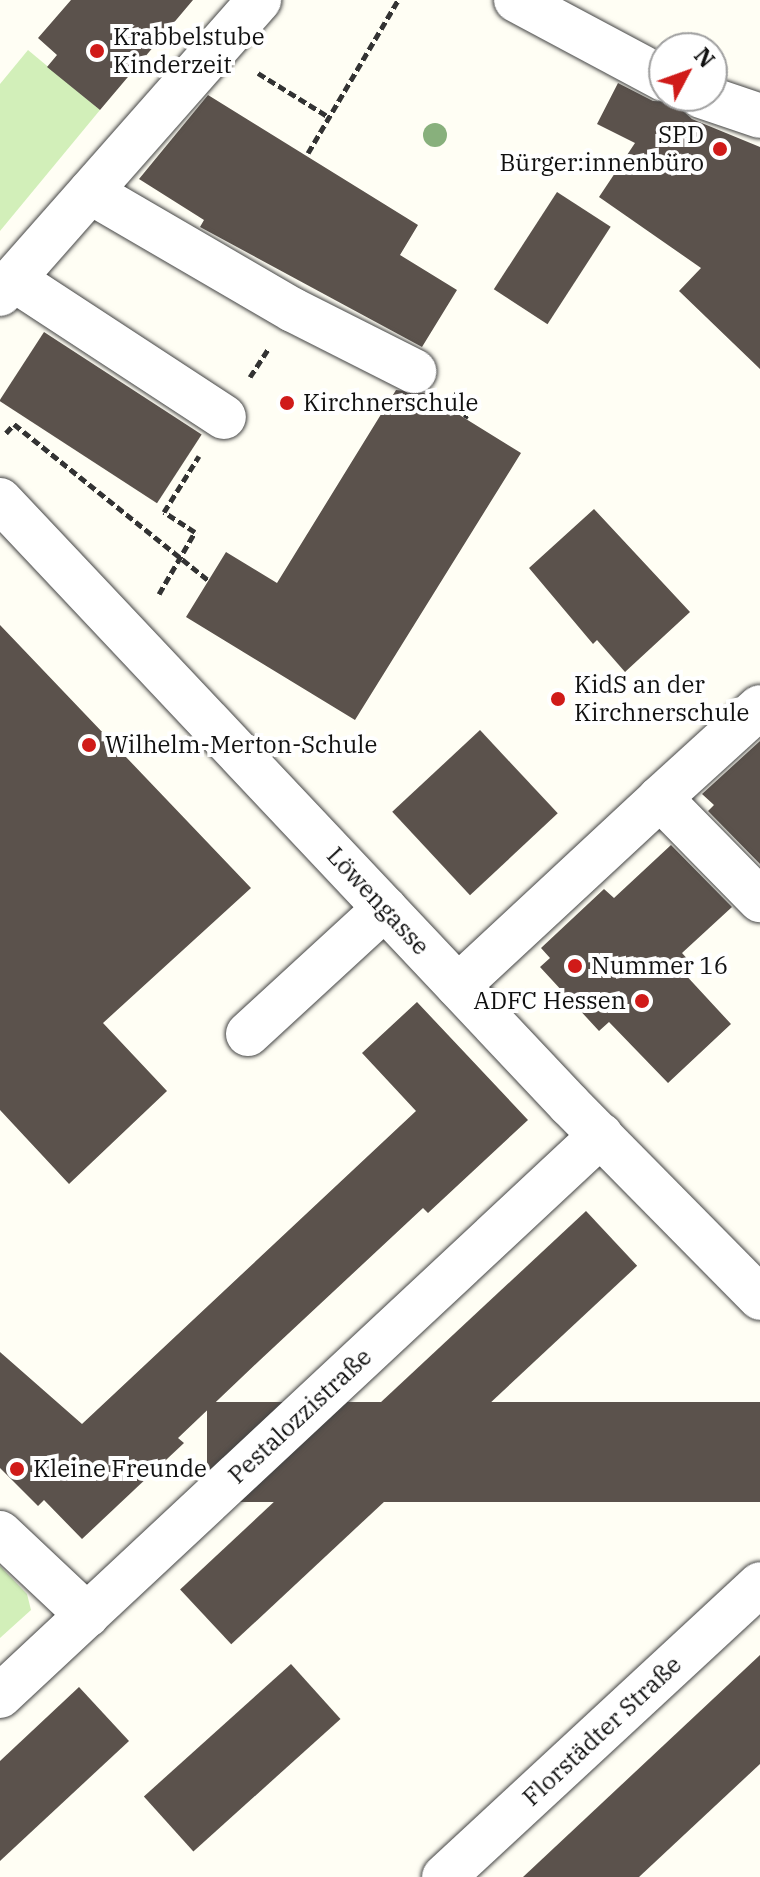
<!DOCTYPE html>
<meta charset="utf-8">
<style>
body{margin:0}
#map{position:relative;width:760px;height:1877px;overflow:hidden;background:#fffef4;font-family:"IBM Plex Serif",serif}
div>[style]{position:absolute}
.green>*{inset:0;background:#d2efb9}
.building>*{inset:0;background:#5b524c;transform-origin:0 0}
.path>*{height:5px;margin-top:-2.5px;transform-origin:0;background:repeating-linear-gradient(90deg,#333 0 8px,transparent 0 12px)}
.roads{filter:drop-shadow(0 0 2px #444) drop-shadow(0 0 2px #444)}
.minor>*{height:44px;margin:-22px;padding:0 22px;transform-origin:22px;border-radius:22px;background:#fff}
.trees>*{width:24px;height:24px;margin:-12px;border-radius:50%;background:#88b07c}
.dots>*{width:22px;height:22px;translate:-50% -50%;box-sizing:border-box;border:4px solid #fff;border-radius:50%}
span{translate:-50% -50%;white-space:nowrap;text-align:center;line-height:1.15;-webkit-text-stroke:8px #fff;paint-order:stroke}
.poi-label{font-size:24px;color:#111}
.left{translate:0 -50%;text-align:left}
.right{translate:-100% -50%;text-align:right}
.street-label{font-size:24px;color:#111}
.north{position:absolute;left:648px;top:32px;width:80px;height:80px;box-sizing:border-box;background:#fff;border:2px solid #a0a0a0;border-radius:50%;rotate:49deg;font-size:22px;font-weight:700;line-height:32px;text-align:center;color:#111}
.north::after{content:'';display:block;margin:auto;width:28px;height:36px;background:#d01b19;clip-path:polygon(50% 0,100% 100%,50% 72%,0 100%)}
</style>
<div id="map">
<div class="green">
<i style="clip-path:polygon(28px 50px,100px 110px,0 231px,0 84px)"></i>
<i style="clip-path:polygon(0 1566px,27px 1594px,31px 1610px,0 1638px)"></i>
</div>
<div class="building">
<i style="clip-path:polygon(71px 0,193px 0,100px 110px,47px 67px,57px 55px,38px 38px)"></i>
<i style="clip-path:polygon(618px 83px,653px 101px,673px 102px,692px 119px,760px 147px,760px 369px,679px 291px,701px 268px,599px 197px,635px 143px,597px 124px)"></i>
<i style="clip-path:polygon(208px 95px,418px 225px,400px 255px,457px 290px,422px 347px,200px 227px,204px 220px,139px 179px)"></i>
<i style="left:557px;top:192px;width:64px;height:116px;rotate:33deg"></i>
<i style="left:44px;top:332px;width:188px;height:82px;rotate:33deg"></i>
<i style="clip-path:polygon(396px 390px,424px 393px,521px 453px,355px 720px,186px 617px,226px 552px,277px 583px)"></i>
<i style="clip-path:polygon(594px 509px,690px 612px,625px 672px,597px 640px,593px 644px,529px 568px)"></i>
<i style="clip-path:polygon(0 625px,251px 888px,103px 1023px,167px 1091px,69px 1184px,0 1110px)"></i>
<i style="left:480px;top:730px;width:114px;height:120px;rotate:47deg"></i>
<i style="clip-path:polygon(760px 741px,760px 864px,708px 811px,714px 805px,702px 794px)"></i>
<i style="clip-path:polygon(671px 845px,732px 907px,682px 953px,691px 963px,682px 971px,731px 1024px,668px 1083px,609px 1022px,599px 1031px,540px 967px,550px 958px,541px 948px,604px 889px,614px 898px)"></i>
<i style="clip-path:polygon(417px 1002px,528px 1120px,428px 1213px,423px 1208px,259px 1361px,178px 1438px,184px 1443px,82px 1539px,44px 1500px,38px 1506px,0 1468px,0 1352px,82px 1424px,416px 1111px,362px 1053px)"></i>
<i style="left:586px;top:1211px;width:75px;height:555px;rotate:47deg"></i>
<i style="left:760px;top:1402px;width:100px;height:553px;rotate:90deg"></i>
<i style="clip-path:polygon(760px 1655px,760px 1764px,639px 1877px,523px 1877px)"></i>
<i style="left:291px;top:1664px;width:74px;height:198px;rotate:48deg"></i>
<i style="clip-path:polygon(79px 1687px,129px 1741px,0 1861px,0 1761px)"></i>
</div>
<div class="path">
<i style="left:258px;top:73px;width:84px;rotate:31.8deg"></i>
<i style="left:308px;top:153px;width:178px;rotate:-59.5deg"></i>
<i style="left:250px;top:377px;width:33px;rotate:-57deg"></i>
<i style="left:453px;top:394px;width:23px;rotate:29deg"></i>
<i style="left:473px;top:405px;width:15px;rotate:122deg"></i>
<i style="left:6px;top:433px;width:12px;rotate:-48deg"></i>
<i style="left:14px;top:424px;width:250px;rotate:38.8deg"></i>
<i style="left:159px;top:594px;width:72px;rotate:-59.9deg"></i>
<i style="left:195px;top:532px;width:37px;rotate:-147deg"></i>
<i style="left:164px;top:512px;width:66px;rotate:-58deg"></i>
</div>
<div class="roads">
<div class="minor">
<i style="left:516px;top:0;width:168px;rotate:28.1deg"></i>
<i style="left:701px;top:96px;width:62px;rotate:18.7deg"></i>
<i style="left:90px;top:192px;width:235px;rotate:30.2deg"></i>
<i style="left:293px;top:310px;width:136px;rotate:26.8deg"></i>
<i style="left:13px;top:279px;width:252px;rotate:33.2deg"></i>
<i style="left:0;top:294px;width:392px;rotate:-48.6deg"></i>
<i style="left:0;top:500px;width:831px;rotate:46.71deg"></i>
<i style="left:570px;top:1105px;width:271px;rotate:45.4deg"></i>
<i style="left:660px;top:798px;width:135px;rotate:-42.3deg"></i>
<i style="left:458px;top:986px;width:276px;rotate:-42.9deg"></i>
<i style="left:660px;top:798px;width:143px;rotate:45.6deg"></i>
<i style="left:248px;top:1034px;width:186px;rotate:-42.6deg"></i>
<i style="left:0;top:1533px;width:120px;rotate:43.3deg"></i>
<i style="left:0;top:1696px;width:822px;rotate:-43.03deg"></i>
<i style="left:444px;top:1877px;width:431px;rotate:-42.8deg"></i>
</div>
</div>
<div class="trees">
<i style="left:435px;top:135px"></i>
</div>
<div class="dots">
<i style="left:97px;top:51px;background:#d01b19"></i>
<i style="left:720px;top:149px;background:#d01b19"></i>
<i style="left:287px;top:403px;background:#d01b19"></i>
<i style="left:558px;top:699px;background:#d01b19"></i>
<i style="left:89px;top:745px;background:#d01b19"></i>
<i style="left:575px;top:966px;background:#d01b19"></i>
<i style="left:642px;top:1001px;background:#d01b19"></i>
<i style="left:17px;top:1469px;background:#d01b19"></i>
</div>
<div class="poi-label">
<span class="left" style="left:113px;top:51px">Krabbelstube<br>Kinderzeit</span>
<span class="right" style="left:704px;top:149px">SPD<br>Bürger:innenbüro</span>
<span class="left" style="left:303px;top:403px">Kirchnerschule</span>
<span class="left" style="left:574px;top:699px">KidS an der<br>Kirchnerschule</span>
<span class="left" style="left:105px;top:745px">Wilhelm-Merton-Schule</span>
<span class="left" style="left:591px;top:966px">Nummer 16</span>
<span class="right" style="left:626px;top:1001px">ADFC Hessen</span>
<span class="left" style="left:33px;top:1469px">Kleine Freunde</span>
</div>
<div class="street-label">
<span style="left:378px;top:901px;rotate:47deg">Löwengasse</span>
<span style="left:300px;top:1416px;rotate:-43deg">Pestalozzistraße</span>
<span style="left:602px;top:1731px;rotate:-43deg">Florstädter Straße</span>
</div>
<div class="north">N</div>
</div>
